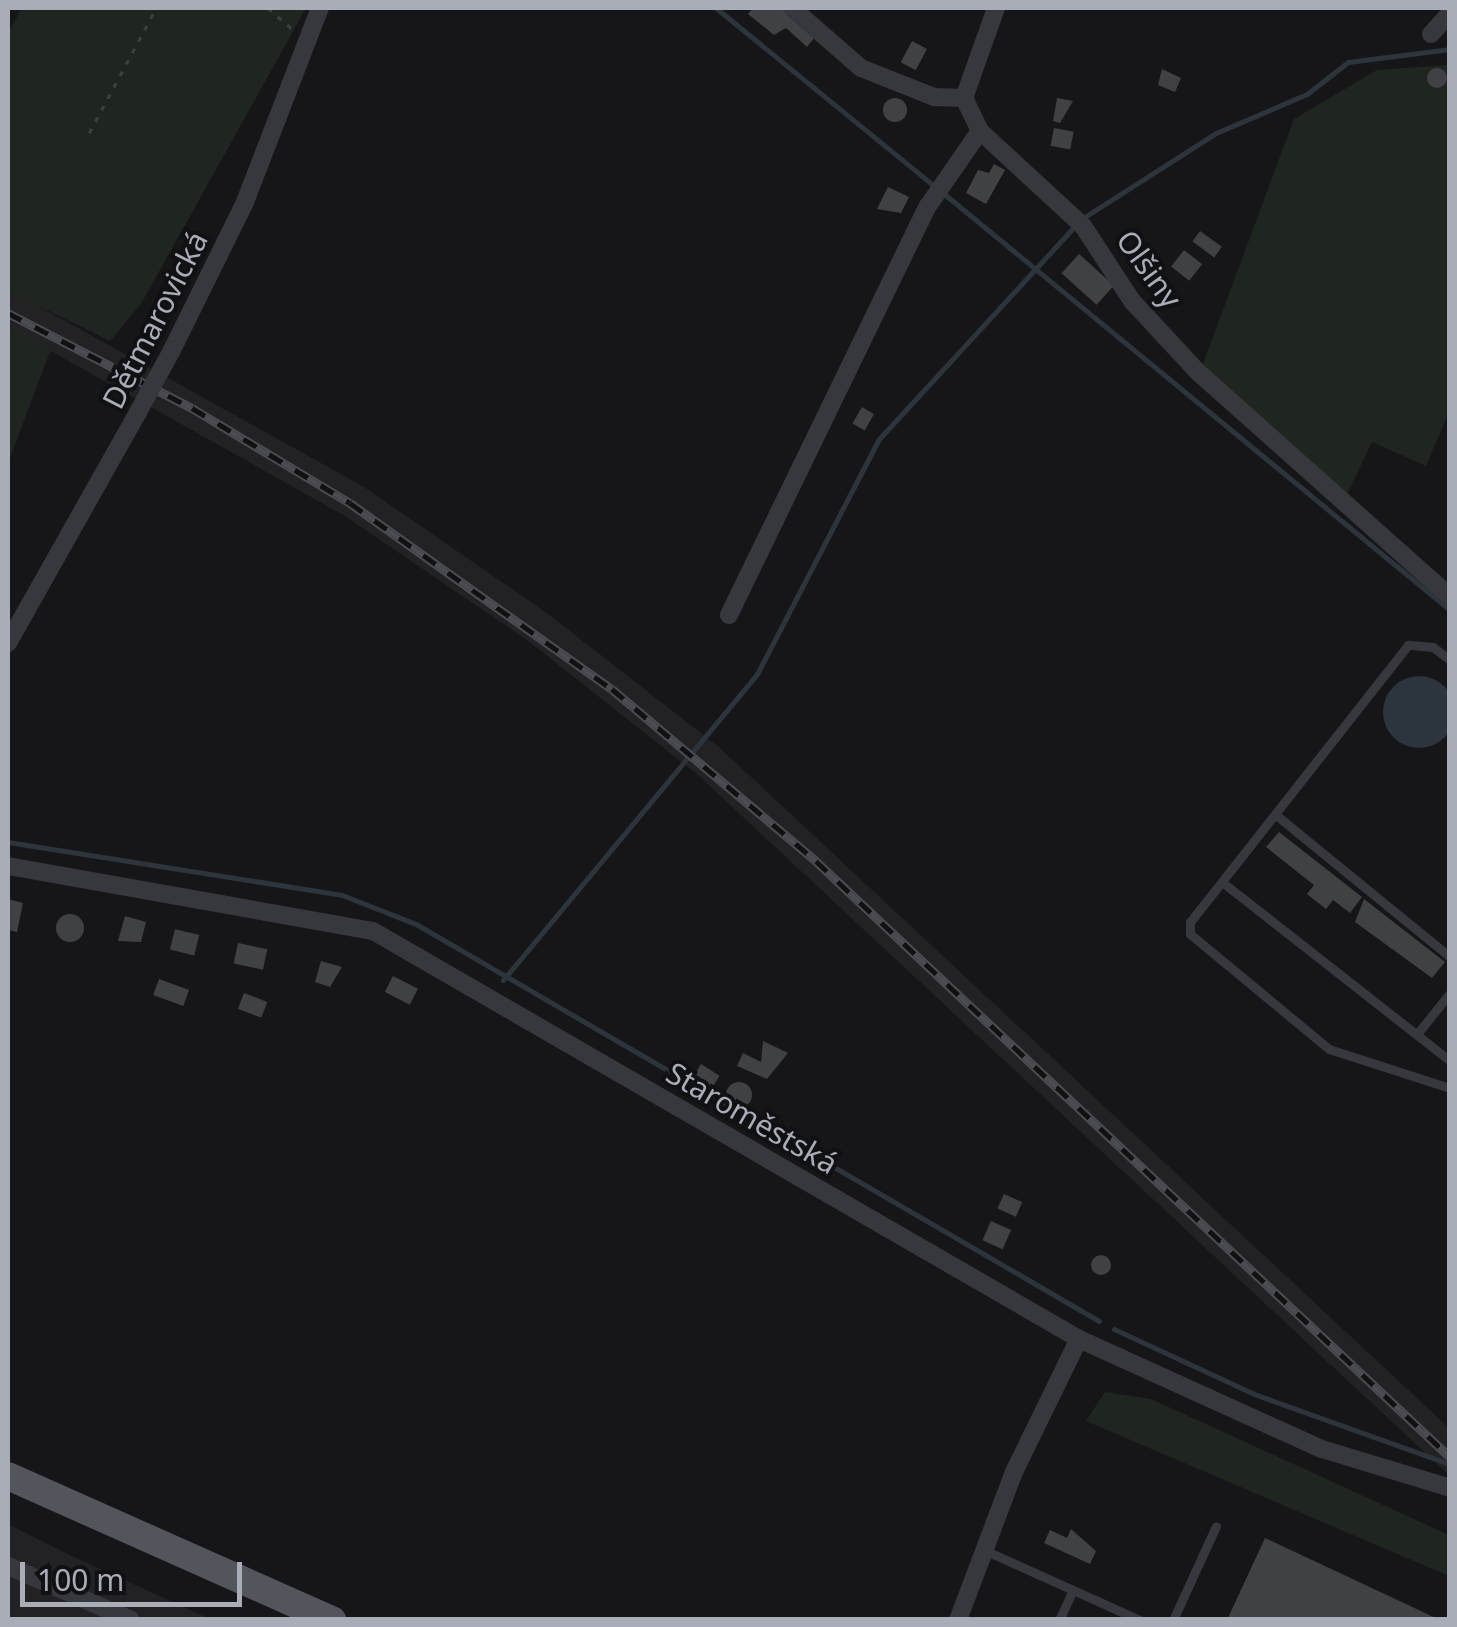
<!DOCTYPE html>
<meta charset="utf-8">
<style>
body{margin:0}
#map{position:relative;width:1457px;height:1627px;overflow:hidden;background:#161618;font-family:"Noto Sans",sans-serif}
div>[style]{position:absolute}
.built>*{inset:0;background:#222225}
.green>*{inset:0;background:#1e261f}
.water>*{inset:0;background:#2c353c}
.round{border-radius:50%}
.stream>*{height:5px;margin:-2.5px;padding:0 2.5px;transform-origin:2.5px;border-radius:2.5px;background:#2c353c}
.building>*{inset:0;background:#404145;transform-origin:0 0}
.path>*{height:2.5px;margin-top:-1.25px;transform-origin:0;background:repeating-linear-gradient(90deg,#3d3f44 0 5px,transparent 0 13px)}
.service>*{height:9px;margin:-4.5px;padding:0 4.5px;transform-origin:4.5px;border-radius:4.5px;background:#37383d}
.minor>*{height:18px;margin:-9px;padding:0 9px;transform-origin:9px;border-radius:9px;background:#37383d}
.primary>*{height:28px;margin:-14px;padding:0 14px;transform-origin:14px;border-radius:14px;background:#53555c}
.rail>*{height:9px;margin-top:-4.5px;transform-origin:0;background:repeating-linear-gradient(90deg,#111113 0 15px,#4a4c52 0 30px);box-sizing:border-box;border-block:2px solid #4a4c52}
.minor-bridge>*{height:18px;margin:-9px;padding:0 9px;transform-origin:9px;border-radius:9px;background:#37383d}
span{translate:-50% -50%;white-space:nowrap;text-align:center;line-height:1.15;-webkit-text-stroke:8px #111113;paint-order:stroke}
.street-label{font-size:30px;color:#a8adb8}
.frame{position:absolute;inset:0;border:10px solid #a8adb8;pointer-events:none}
.scale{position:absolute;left:20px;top:1562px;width:222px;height:45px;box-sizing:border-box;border:5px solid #a8adb8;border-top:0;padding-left:12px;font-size:30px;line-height:35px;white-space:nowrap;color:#a8adb8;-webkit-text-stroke:8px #111113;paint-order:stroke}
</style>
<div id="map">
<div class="built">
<i style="clip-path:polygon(8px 289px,364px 487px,547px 613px,720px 748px,1449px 1428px,1449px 1475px,698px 775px,527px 640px,345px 516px,8px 327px)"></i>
<i style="clip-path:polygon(8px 1524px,74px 1557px,210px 1619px,8px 1619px)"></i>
</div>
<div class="green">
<i style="clip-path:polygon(22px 8px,306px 8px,141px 304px,110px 341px,8px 291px,8px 33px)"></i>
<i style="clip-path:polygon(1449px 65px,1449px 412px,1426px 466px,1372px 442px,1343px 503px,1201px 369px,1294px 119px,1377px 70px)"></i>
<i style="clip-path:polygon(8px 327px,51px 349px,8px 463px)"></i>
<i style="clip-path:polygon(1105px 1392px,1151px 1399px,1449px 1535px,1449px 1576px,1086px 1421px)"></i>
</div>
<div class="water">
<i class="round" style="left:1383px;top:676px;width:72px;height:72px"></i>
</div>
<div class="stream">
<i style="left:716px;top:8px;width:281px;rotate:39.2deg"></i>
<i style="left:943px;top:193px;width:656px;rotate:39.44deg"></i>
<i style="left:1083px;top:218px;width:158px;rotate:-32.6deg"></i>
<i style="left:1216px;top:133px;width:99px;rotate:-23.2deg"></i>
<i style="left:1307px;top:94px;width:52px;rotate:-38deg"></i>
<i style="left:1348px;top:62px;width:103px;rotate:-7.3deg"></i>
<i style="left:8px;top:842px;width:338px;rotate:9deg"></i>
<i style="left:342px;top:895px;width:79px;rotate:21.4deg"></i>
<i style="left:416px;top:924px;width:790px;rotate:30.17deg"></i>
<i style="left:503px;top:980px;width:398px;rotate:-50.3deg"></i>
<i style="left:757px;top:674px;width:265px;rotate:-62.6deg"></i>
<i style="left:879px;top:439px;width:289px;rotate:-47.4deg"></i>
<i style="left:1114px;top:1329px;width:154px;rotate:24.9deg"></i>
<i style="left:1254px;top:1394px;width:208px;rotate:19.7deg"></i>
</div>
<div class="building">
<i style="clip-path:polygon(753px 8px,781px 8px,815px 37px,807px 47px,786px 28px,774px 35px,748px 14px)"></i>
<i style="left:912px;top:41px;width:17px;height:24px;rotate:28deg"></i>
<i class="round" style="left:1427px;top:68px;width:20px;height:20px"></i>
<i style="clip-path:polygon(1162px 69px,1181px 78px,1175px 92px,1158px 85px)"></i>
<i style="clip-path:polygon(1057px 98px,1073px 101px,1060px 123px,1053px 121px)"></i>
<i class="round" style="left:883px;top:98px;width:24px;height:24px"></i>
<i style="left:1054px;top:128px;width:20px;height:18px;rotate:11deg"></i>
<i style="clip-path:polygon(994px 164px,1005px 170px,986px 204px,966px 193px,978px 170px,989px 173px)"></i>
<i style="clip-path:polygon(888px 187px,909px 197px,901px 213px,877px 209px)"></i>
<i style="left:1200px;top:231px;width:27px;height:13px;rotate:36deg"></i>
<i style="left:1184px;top:250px;width:23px;height:21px;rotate:38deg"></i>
<i style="left:1079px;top:254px;width:47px;height:26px;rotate:42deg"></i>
<i style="left:862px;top:407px;width:14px;height:19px;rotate:30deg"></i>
<i style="clip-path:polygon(1279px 832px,1362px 897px,1350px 913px,1333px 900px,1326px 909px,1307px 894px,1314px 885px,1266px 847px)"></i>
<i style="clip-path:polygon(8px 899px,23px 903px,17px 932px,8px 930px)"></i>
<i style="clip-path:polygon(1364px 899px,1445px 962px,1432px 978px,1355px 922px)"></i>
<i class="round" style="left:56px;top:914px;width:28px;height:28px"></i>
<i style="clip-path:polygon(125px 916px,146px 922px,141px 942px,118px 941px)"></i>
<i style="left:175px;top:929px;width:25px;height:21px;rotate:14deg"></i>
<i style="left:238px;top:943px;width:30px;height:21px;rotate:12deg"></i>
<i style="clip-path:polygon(321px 961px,342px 967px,330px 987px,315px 982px)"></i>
<i style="left:393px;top:976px;width:28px;height:18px;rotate:27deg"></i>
<i style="left:159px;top:979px;width:32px;height:17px;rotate:20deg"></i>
<i style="left:244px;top:993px;width:25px;height:17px;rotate:21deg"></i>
<i style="clip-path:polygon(763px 1041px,788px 1053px,767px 1079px,737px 1066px,743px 1053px,761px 1062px)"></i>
<i style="left:701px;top:1064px;width:22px;height:21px;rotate:32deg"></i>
<i class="round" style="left:726px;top:1082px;width:26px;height:26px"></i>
<i style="left:1004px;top:1194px;width:20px;height:16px;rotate:24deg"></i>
<i style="left:991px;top:1221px;width:22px;height:21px;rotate:24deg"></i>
<i class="round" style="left:1091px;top:1255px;width:20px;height:20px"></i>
<i style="clip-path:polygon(1071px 1529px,1096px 1551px,1090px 1564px,1044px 1543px,1050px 1530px,1067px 1538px)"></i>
<i style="clip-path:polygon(1265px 1538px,1440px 1620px,1227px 1620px)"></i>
</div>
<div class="path">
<i style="left:268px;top:8px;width:32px;rotate:41deg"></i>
<i style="left:89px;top:133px;width:142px;rotate:-61.8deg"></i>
</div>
<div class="service">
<i style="left:1450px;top:660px;width:21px;rotate:-143deg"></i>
<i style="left:1433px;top:647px;width:25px;rotate:-175deg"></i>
<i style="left:1408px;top:645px;width:352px;rotate:128.2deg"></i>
<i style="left:1190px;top:922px;width:12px;rotate:90deg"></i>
<i style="left:1190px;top:934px;width:180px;rotate:39.6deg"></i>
<i style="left:1329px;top:1049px;width:127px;rotate:17.9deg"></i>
<i style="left:1276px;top:815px;width:225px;rotate:39.2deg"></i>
<i style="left:1222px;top:882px;width:290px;rotate:38.1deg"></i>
<i style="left:1417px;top:1034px;width:53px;rotate:-51.2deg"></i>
<i style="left:984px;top:1550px;width:171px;rotate:24.2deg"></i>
<i style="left:1059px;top:1620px;width:33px;rotate:-65deg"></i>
<i style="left:1173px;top:1620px;width:103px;rotate:-65.4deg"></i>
</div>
<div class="minor">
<i style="left:792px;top:8px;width:91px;rotate:41deg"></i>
<i style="left:861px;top:68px;width:79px;rotate:21.7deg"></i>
<i style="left:934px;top:97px;width:30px;rotate:2deg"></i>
<i style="left:1431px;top:34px;width:28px;rotate:-48deg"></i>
<i style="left:964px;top:98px;width:37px;rotate:64deg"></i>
<i style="left:980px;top:131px;width:140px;rotate:42.7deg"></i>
<i style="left:1083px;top:226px;width:90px;rotate:56.8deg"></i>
<i style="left:1132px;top:301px;width:98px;rotate:47.1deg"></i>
<i style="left:1199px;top:373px;width:336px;rotate:41.7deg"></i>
<i style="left:964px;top:98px;width:96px;rotate:-70.4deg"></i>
<i style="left:172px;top:350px;width:165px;rotate:-63.7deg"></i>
<i style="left:245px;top:202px;width:208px;rotate:-68.9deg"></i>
<i style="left:729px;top:615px;width:455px;rotate:-64.1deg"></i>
<i style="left:928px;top:206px;width:91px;rotate:-55.3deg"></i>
<i style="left:8px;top:643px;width:263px;rotate:-60.6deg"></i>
<i style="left:8px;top:866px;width:371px;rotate:10.1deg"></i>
<i style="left:373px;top:931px;width:815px;rotate:30.02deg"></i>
<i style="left:1079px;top:1339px;width:267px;rotate:24.4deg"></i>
<i style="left:1322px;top:1449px;width:134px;rotate:16.9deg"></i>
<i style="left:8px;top:1566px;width:134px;rotate:23.7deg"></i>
<i style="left:958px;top:1620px;width:158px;rotate:-69.3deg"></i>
<i style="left:1014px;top:1472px;width:148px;rotate:-64deg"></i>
</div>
<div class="primary">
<i style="left:8px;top:1476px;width:355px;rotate:24deg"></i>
</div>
<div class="rail">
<i style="left:8px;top:313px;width:207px;rotate:27.3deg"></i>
<i style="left:192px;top:408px;width:184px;rotate:31deg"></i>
<i style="left:350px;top:503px;width:321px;rotate:35.4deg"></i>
<i style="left:612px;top:689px;width:267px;rotate:40.1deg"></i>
<i style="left:816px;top:861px;width:870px;rotate:43.23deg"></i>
</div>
<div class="minor-bridge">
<i style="left:137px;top:414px;width:73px;rotate:-61.3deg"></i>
</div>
<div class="street-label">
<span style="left:1149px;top:269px;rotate:54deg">Olšiny</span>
<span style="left:155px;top:320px;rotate:-63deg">Dětmarovická</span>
<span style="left:752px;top:1118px;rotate:30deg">Staroměstská</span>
</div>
<div class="frame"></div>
<div class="scale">100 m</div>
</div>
